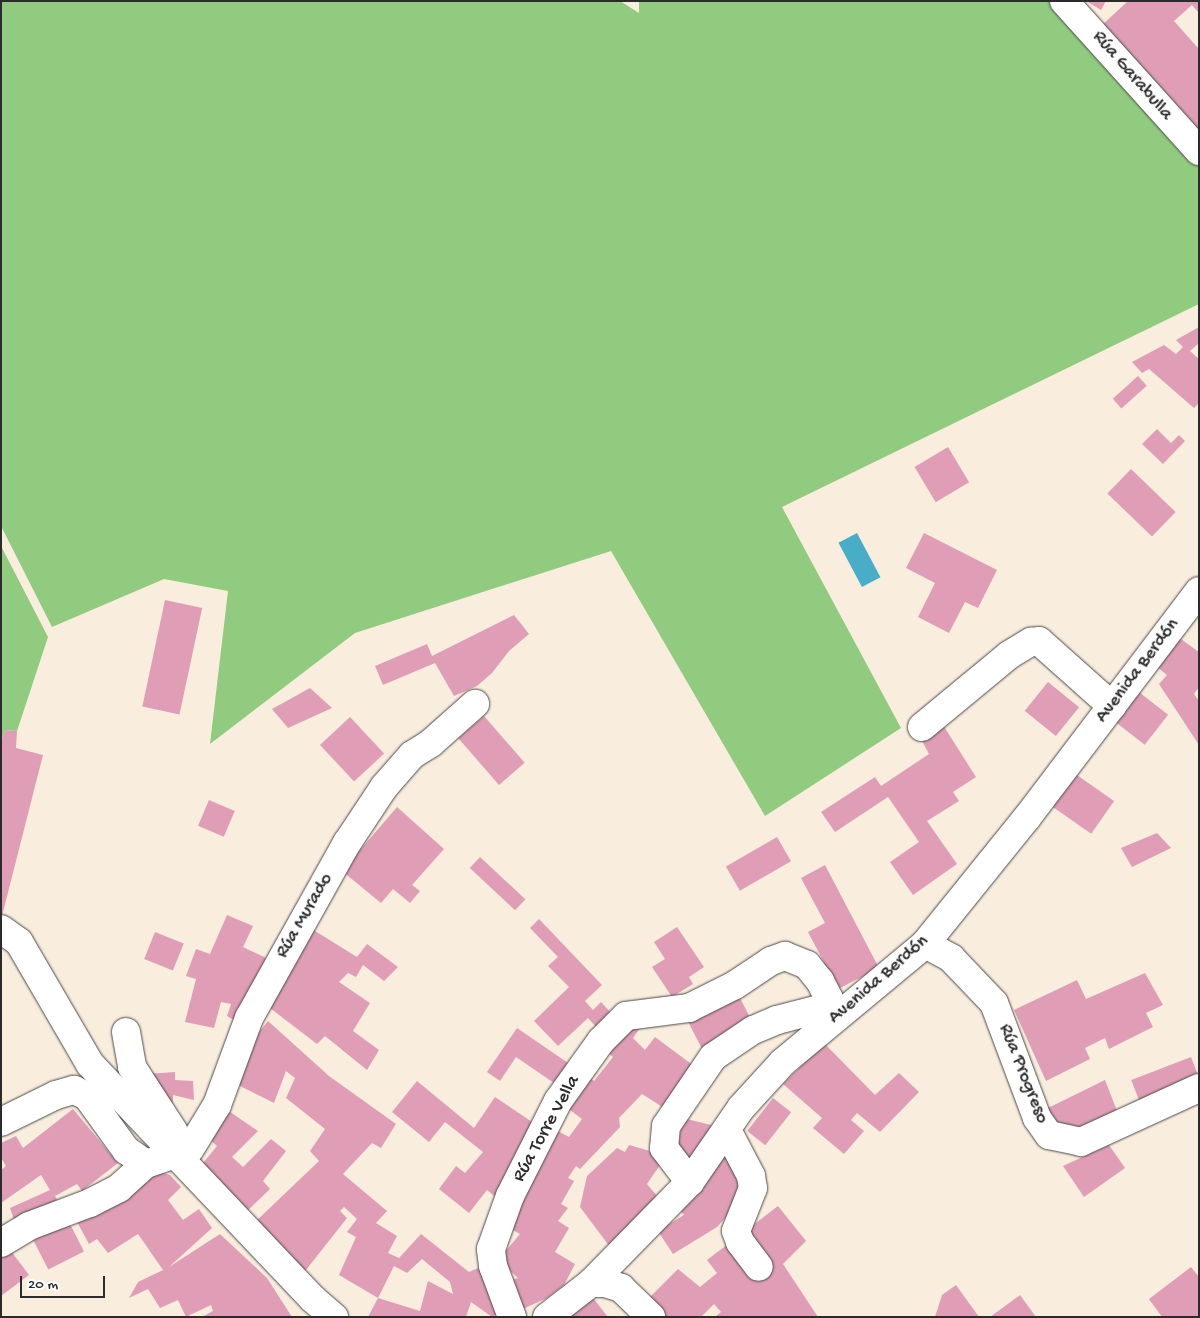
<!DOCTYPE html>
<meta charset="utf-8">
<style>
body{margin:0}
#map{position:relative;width:1200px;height:1318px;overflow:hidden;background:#f9edde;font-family:"Gochi Hand",sans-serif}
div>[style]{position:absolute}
.green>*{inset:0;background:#91cb7f}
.water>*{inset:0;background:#48aec7;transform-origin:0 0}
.building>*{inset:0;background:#df9eb5;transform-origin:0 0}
.roads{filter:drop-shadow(0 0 1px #4a4846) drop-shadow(0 0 1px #4a4846)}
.minor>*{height:28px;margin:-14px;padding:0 14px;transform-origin:14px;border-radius:14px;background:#fff}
span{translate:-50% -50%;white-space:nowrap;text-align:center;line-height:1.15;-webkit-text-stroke:4px #fff;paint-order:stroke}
.street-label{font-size:19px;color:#2b2b2b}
.frame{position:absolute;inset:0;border:2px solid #2b2b2b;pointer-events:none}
.scale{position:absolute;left:20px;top:1276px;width:85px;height:22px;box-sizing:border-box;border:2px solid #2b2b2b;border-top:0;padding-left:6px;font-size:15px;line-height:18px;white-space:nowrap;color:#2b2b2b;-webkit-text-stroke:4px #fff;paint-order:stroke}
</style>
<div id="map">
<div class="green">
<i style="clip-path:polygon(1px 1px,620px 1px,639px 13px,639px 1px,1064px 1px,1199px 151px,1199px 304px,782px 507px,901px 728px,765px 816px,611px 551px,355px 633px,210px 744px,228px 591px,164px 579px,52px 627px,1px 526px)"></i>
<i style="clip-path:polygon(1px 546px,48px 637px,17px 731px,5px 730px,1px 742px)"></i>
</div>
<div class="water">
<i style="left:857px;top:533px;width:50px;height:21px;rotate:62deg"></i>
</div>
<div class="building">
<i style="clip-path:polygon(1086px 1px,1106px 1px,1101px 10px)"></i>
<i style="clip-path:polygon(1128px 1px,1199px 1px,1199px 13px,1192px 5px,1174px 21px,1199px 49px,1199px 137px,1100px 27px)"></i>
<i style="clip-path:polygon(1199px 327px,1199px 343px,1190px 351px,1199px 359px,1199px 403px,1194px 408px,1149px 369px,1142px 373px,1132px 362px,1164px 345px,1176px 354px,1183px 347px,1176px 340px)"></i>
<i style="left:1138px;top:376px;width:13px;height:34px;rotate:48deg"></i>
<i style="clip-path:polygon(1157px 429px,1171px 443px,1179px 435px,1185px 441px,1163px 464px,1142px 444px)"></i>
<i style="left:948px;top:447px;width:41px;height:39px;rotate:59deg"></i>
<i style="left:1131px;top:469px;width:62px;height:34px;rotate:44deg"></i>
<i style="clip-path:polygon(924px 533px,997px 570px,978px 608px,965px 602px,949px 633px,918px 617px,935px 583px,906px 568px)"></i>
<i style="left:165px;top:600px;width:38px;height:109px;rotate:12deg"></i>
<i style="clip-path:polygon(514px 615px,529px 634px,509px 651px,492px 673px,477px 686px,454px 696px,435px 663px,383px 685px,375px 666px,427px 644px,432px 656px)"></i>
<i style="clip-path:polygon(1178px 637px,1199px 652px,1199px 687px,1194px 694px,1199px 701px,1199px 745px,1159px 684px,1167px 675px,1157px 667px)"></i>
<i style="left:1048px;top:682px;width:40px;height:37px;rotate:39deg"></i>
<i style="clip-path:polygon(310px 688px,332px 708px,288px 728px,272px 709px)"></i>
<i style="left:1135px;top:689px;width:42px;height:38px;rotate:38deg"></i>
<i style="left:484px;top:716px;width:62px;height:34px;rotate:49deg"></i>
<i style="left:350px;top:717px;width:50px;height:41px;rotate:47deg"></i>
<i style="clip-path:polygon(943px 725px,976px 777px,953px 792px,959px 801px,927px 821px,957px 864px,913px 895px,890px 862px,919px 842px,888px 797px,835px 832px,821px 812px,875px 777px,881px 786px,929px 754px,921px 739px)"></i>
<i style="clip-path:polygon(5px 730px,17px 731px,16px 748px,43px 755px,2px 916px,1px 742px)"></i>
<i style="left:1074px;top:773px;width:49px;height:40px;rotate:35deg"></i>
<i style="left:209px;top:800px;width:28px;height:28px;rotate:23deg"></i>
<i style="clip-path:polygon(397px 807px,444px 849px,412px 885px,420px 891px,410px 903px,393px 889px,381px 903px,342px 871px)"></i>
<i style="clip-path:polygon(1157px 833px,1171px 848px,1132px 867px,1121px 848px)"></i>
<i style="left:777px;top:837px;width:28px;height:59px;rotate:60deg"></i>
<i style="left:480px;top:857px;width:62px;height:15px;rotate:43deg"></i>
<i style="clip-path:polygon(825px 865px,879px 968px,838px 989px,808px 932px,825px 923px,801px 878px)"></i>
<i style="clip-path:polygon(227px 915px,253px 926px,243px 947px,266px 958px,239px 1023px,227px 1016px,231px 1004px,221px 1002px,214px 1028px,185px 1022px,196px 979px,186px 976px,196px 949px,210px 954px)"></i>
<i style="clip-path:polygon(539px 919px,602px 985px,585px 1001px,593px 1010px,601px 1002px,612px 1014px,597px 1028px,588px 1018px,558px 1046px,534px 1021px,569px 987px,548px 966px,558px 957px,530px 928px)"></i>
<i style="clip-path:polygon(307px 926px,357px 957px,367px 944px,398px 967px,384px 981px,363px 965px,356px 977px,348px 973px,339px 982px,370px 1003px,353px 1031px,379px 1050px,367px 1070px,325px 1036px,317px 1044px,266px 1005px)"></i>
<i style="clip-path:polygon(677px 927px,704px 967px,689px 977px,693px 984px,672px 997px,652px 967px,665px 959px,654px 942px)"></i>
<i style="left:155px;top:932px;width:31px;height:29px;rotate:22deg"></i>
<i style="clip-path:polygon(1145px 973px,1163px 1005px,1146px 1013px,1153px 1027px,1109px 1049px,1105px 1038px,1085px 1048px,1090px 1059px,1046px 1081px,1014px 1010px,1077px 980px,1086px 999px)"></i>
<i style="left:737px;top:992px;width:35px;height:57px;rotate:63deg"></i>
<i style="clip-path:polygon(268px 1021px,329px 1076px,396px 1124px,381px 1148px,372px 1143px,343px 1174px,387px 1211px,376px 1223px,397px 1236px,388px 1253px,399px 1258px,421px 1234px,469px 1272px,485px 1265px,504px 1309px,492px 1317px,471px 1302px,466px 1317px,368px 1317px,378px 1298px,420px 1311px,428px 1281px,453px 1294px,450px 1282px,422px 1259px,407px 1273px,394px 1266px,378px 1298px,339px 1275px,356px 1237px,347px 1232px,357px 1219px,344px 1207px,340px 1211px,347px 1218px,302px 1275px,253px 1224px,319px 1161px,310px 1151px,325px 1129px,286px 1098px,295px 1078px,286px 1071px,274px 1103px,234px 1083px,251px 1042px)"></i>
<i style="clip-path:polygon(632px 1022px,640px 1028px,633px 1038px,645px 1050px,655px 1037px,698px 1069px,664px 1108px,642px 1094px,619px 1118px,620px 1127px,580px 1169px,576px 1166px,568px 1178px,574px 1181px,561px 1204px,568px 1208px,558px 1221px,569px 1228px,555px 1252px,575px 1264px,564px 1285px,547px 1298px,516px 1312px,506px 1281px,518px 1278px,498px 1260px,520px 1234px,507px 1227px,552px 1128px,569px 1137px,582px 1119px,566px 1107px,590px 1078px,594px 1081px,613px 1057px,605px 1050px)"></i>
<i style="clip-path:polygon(517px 1028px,568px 1063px,554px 1083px,516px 1057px,500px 1081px,487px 1072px)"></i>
<i style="clip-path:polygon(824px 1043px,875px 1095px,899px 1073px,919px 1092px,880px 1132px,857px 1113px,851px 1120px,864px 1131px,844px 1154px,813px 1128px,822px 1118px,783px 1084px)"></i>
<i style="left:1191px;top:1057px;width:22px;height:64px;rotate:69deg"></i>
<i style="clip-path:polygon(175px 1072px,175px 1080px,193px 1081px,194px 1100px,173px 1095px,173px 1105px,146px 1074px)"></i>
<i style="clip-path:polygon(1105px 1080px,1119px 1116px,1081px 1131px,1054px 1124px,1048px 1108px)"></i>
<i style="clip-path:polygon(417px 1081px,474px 1128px,495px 1097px,538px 1126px,500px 1201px,487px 1190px,469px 1213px,439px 1189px,456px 1166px,465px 1173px,483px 1152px,445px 1122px,429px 1142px,392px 1112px)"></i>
<i style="left:773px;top:1098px;width:23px;height:42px;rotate:38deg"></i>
<i style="clip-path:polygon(223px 1107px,258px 1131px,232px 1157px,243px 1167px,271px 1139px,286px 1151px,263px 1181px,270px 1189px,244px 1214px,199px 1168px,217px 1146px,209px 1139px)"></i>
<i style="clip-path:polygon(73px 1109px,118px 1163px,82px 1191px,77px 1184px,55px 1196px,58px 1201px,14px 1220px,10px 1208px,50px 1190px,41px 1175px,1px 1203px,1px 1170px,6px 1166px,1px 1158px,1px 1143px,16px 1136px,23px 1148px)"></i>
<i style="clip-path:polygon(683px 1118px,715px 1126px,693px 1160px,677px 1150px)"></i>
<i style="clip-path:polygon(629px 1145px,650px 1151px,662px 1162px,647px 1184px,658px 1197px,610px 1247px,580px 1207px,587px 1176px,617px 1148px,625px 1152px)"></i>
<i style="clip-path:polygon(1109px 1145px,1125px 1168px,1084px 1197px,1063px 1166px)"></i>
<i style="clip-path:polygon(727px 1151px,746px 1196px,717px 1227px,673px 1254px,658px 1231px,684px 1215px,676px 1206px)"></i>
<i style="clip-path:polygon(157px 1171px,170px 1175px,181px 1187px,168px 1200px,183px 1220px,199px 1209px,212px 1228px,169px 1267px,220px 1234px,267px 1278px,292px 1317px,202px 1317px,213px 1311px,211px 1305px,186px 1317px,178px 1300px,160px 1308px,148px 1289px,129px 1298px,138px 1282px,163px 1270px,138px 1234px,108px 1253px,97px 1239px,89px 1244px,76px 1220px)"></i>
<i style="clip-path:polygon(778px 1206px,806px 1241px,783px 1264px,818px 1317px,715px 1317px,721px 1312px,714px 1304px,701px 1317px,659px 1317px,645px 1302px,678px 1269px,700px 1287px,717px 1273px,707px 1260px)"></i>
<i style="left:69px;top:1222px;width:33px;height:40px;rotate:63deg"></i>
<i style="clip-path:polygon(11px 1251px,29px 1275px,1px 1296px,1px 1258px)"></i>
<i style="clip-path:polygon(1191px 1267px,1199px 1277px,1199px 1317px,1162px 1317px,1149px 1299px)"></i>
<i style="clip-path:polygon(956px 1285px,979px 1317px,935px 1317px,942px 1295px)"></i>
<i style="clip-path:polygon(1020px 1295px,1036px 1317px,990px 1317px)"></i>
<i style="clip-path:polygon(593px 1298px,608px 1317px,569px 1317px)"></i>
</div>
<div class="roads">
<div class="minor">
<i style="left:1064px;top:1px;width:202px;rotate:48deg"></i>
<i style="left:922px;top:727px;width:113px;rotate:-39.6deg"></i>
<i style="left:1009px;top:655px;width:26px;rotate:-31deg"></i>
<i style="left:1031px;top:642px;width:8px;rotate:-7deg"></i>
<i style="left:1039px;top:641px;width:98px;rotate:41.7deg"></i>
<i style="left:1px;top:929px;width:22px;rotate:36deg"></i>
<i style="left:19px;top:942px;width:141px;rotate:59.8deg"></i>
<i style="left:90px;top:1064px;width:324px;rotate:46.5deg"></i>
<i style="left:313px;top:1299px;width:28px;rotate:41deg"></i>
<i style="left:925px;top:944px;width:30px;rotate:28deg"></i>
<i style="left:951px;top:958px;width:62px;rotate:46.3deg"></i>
<i style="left:994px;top:1003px;width:123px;rotate:69.5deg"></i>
<i style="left:1037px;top:1118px;width:21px;rotate:55deg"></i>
<i style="left:1049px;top:1135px;width:33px;rotate:12deg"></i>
<i style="left:1081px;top:1142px;width:130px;rotate:-24.6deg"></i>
<i style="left:126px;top:1032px;width:36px;rotate:80deg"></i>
<i style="left:132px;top:1067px;width:77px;rotate:57.1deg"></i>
<i style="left:1px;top:1122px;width:61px;rotate:-26.1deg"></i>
<i style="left:56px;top:1095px;width:19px;rotate:-16deg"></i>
<i style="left:74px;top:1090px;width:14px;rotate:25deg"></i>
<i style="left:87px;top:1096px;width:67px;rotate:54.2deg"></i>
<i style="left:126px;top:1150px;width:24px;rotate:35deg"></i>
<i style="left:146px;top:1164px;width:46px;rotate:-18.8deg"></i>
<i style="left:190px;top:1149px;width:52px;rotate:-58.5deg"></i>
<i style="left:217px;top:1105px;width:93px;rotate:-69.8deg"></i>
<i style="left:249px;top:1018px;width:201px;rotate:-60.8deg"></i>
<i style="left:347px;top:843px;width:67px;rotate:-56.5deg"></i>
<i style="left:384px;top:787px;width:43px;rotate:-48.8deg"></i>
<i style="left:412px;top:755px;width:22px;rotate:-32deg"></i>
<i style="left:431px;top:743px;width:59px;rotate:-41.6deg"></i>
<i style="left:727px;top:1130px;width:52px;rotate:62.4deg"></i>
<i style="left:751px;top:1176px;width:12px;rotate:81deg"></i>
<i style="left:753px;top:1188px;width:46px;rotate:111.6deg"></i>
<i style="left:736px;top:1231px;width:12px;rotate:70deg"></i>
<i style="left:740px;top:1242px;width:31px;rotate:53deg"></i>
<i style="left:1px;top:1243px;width:33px;rotate:-31deg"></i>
<i style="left:29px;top:1226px;width:65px;rotate:-20.7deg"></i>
<i style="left:90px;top:1203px;width:33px;rotate:-27deg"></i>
<i style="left:119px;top:1188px;width:36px;rotate:-42deg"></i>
<i style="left:591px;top:1283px;width:14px"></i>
<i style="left:605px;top:1283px;width:17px;rotate:17deg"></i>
<i style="left:621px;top:1288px;width:42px;rotate:44deg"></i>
<i style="left:512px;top:1317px;width:54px;rotate:-110.4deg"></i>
<i style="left:493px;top:1266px;width:17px;rotate:-97deg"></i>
<i style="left:491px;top:1249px;width:56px;rotate:-70.3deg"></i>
<i style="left:510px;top:1196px;width:106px;rotate:-63.2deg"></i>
<i style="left:558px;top:1101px;width:74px;rotate:-54.4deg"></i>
<i style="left:601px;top:1041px;width:35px;rotate:-45deg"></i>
<i style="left:626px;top:1016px;width:64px;rotate:-7.2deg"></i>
<i style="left:689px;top:1008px;width:51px;rotate:-26.6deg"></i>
<i style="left:735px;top:985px;width:43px;rotate:-33.7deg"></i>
<i style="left:771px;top:961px;width:15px;rotate:-20deg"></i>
<i style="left:785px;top:956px;width:24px;rotate:22deg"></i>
<i style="left:807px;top:965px;width:21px;rotate:51deg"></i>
<i style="left:820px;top:981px;width:20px;rotate:63deg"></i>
<i style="left:829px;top:999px;width:8px;rotate:104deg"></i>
<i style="left:827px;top:1007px;width:52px;rotate:165.4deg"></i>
<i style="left:777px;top:1020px;width:26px;rotate:157deg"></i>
<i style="left:753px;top:1030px;width:48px;rotate:146deg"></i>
<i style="left:713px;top:1057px;width:83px;rotate:124.3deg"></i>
<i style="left:666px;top:1126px;width:22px;rotate:95deg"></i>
<i style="left:664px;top:1148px;width:43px;rotate:52.6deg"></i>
<i style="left:547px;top:1317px;width:56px;rotate:-37.7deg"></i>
<i style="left:591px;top:1283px;width:141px;rotate:-45.6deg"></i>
<i style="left:690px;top:1182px;width:90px;rotate:-55.4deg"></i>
<i style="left:741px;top:1108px;width:62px;rotate:-47.6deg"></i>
<i style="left:783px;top:1062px;width:185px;rotate:-39.7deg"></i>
<i style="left:925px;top:944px;width:161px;rotate:-51.1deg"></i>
<i style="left:1026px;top:819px;width:286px;rotate:-52.8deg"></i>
</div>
</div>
<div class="street-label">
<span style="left:1132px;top:76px;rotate:49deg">Rúa Garabulla</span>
<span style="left:1138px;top:671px;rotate:-53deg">Avenida Berdón</span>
<span style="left:305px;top:916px;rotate:-60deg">Rúa Murado</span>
<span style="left:879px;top:980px;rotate:-41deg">Avenida Berdón</span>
<span style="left:1023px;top:1074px;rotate:68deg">Rúa Progreso</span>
<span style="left:547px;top:1129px;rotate:-61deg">Rúa Torre Vella</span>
</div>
<div class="frame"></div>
<div class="scale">20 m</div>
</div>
